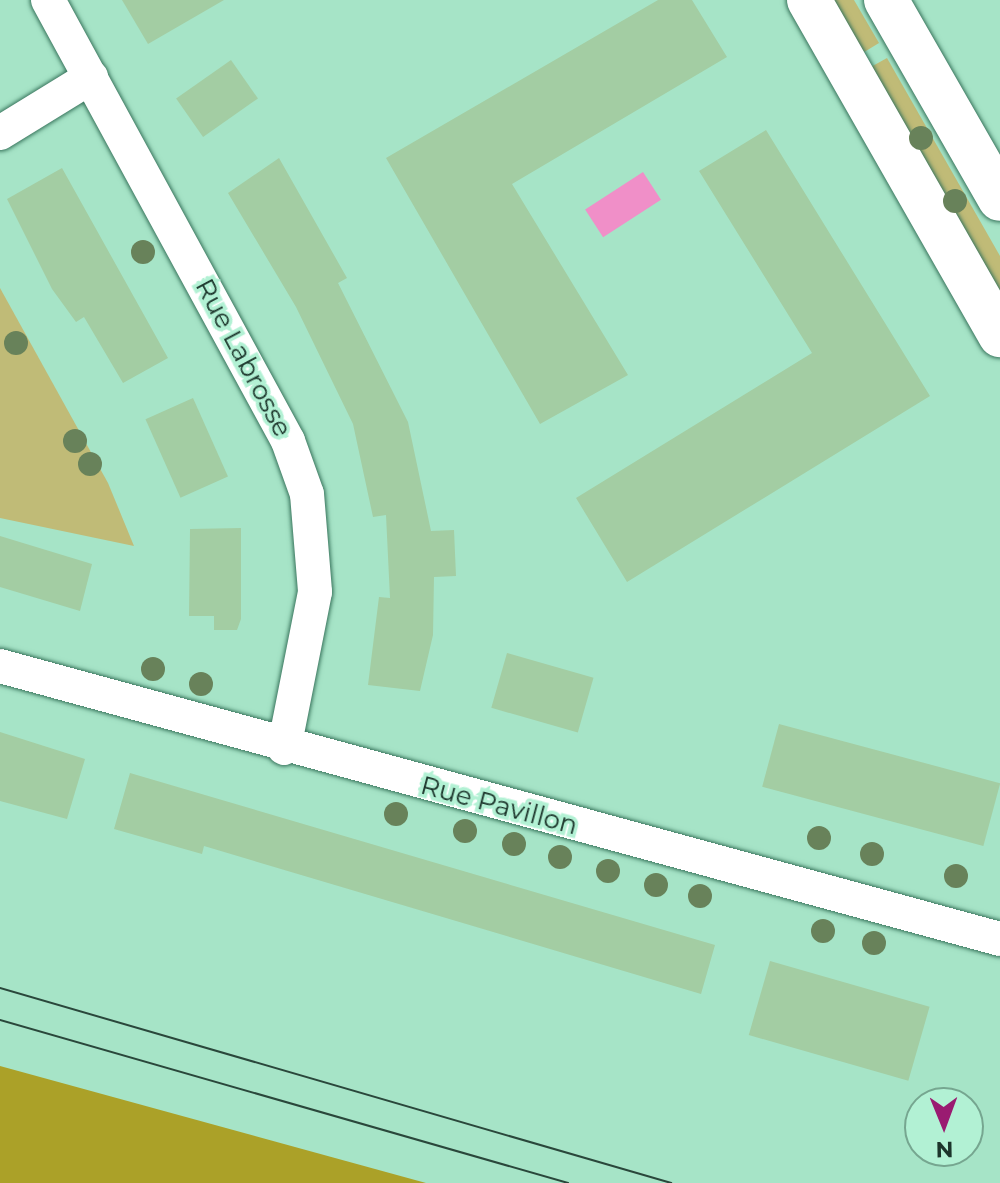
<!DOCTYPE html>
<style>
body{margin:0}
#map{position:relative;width:1000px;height:1183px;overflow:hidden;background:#a6e4c7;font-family:Montserrat,sans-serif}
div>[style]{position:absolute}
.green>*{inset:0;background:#c0bb77}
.forest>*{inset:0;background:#aba128}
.water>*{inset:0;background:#f08fc8;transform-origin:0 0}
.building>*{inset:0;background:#a3cda3;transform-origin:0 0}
.roads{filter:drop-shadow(0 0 2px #39755d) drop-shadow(0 0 2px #39755d)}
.street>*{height:34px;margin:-17px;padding:0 17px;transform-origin:17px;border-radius:17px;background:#fff}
.secondary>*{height:44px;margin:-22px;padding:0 22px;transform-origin:22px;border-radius:22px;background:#fff}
.tram>*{height:2px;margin:-1px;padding:0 1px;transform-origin:1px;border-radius:1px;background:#2a473b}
.trees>*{width:24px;height:24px;margin:-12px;border-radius:50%;background:#68825a}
span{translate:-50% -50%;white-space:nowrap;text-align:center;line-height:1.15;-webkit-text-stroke:7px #b2f1d4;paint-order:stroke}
.street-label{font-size:26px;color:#1c352b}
.north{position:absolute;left:904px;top:1087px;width:80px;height:80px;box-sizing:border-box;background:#b2f1d4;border:2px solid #76a690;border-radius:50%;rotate:179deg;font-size:22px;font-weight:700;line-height:32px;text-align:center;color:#1c352b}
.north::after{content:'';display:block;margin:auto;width:28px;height:36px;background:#9a1b71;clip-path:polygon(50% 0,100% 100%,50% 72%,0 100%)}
</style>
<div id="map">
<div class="green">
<i style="clip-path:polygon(830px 0,854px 0,879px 43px,861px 54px)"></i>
<i style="clip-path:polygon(887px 58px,1000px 256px,1000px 297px,869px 68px)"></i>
<i style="clip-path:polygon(0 288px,108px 483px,134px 546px,0 518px)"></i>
</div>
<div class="forest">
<i style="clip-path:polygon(0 1066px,426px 1183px,0 1183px)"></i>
</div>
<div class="water">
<i style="left:643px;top:172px;width:33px;height:69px;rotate:57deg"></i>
</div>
<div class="building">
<i style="clip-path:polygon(122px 0,224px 0,148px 44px)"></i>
<i style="clip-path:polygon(658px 0,692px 0,727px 57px,512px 184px,628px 375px,540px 424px,386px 158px)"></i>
<i style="left:231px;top:60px;width:47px;height:67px;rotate:55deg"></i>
<i style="clip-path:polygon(766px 130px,930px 396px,627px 582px,576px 498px,812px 353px,699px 171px)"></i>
<i style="clip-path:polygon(279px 158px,347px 278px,338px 283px,408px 422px,431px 531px,454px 530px,456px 576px,434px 577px,433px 635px,420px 691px,368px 685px,379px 597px,390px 598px,386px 515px,373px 517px,353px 424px,296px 307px,228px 193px)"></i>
<i style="clip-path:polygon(62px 168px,168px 358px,123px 383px,84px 317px,76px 322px,52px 289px,7px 199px)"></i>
<i style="left:193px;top:398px;width:86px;height:52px;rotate:66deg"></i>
<i style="clip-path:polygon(241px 528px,241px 619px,237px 630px,214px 630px,214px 616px,189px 616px,190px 529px)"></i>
<i style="clip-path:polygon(0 536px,92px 564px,80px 611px,0 587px)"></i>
<i style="left:507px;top:653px;width:90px;height:57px;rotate:16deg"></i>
<i style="left:779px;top:724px;width:229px;height:65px;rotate:15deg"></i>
<i style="clip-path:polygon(0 732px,85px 759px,67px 819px,0 801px)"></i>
<i style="clip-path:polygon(130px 773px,715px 945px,701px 994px,204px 846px,202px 854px,114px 829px)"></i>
<i style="left:770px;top:961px;width:166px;height:77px;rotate:16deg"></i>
</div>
<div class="roads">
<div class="street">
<i style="left:48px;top:0;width:502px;rotate:61.44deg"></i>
<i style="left:288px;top:441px;width:56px;rotate:70.3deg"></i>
<i style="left:307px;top:494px;width:98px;rotate:85.3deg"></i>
<i style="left:315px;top:592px;width:159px;rotate:101.2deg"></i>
<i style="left:0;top:133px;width:107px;rotate:-31.6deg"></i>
<i style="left:0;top:666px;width:1037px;rotate:15.27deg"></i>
</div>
<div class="secondary">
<i style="left:809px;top:0;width:386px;rotate:60.3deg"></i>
<i style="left:886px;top:0;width:229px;rotate:60.2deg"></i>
</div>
</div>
<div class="tram">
<i style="left:0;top:988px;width:699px;rotate:16.2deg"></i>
<i style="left:0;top:1020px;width:591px;rotate:16.01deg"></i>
</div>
<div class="trees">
<i style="left:921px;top:138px"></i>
<i style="left:955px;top:201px"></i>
<i style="left:143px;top:252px"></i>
<i style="left:16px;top:343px"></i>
<i style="left:75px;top:441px"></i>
<i style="left:90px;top:464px"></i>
<i style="left:153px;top:669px"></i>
<i style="left:201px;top:684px"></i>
<i style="left:396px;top:814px"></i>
<i style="left:465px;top:831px"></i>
<i style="left:819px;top:838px"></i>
<i style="left:514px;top:844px"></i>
<i style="left:872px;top:854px"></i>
<i style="left:560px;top:857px"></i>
<i style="left:608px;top:871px"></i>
<i style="left:956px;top:876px"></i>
<i style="left:656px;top:885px"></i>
<i style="left:700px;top:896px"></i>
<i style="left:823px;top:931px"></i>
<i style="left:874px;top:943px"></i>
</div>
<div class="street-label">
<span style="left:243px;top:358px;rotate:62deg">Rue Labrosse</span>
<span style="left:499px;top:806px;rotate:15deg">Rue Pavillon</span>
</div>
<div class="north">N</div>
</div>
